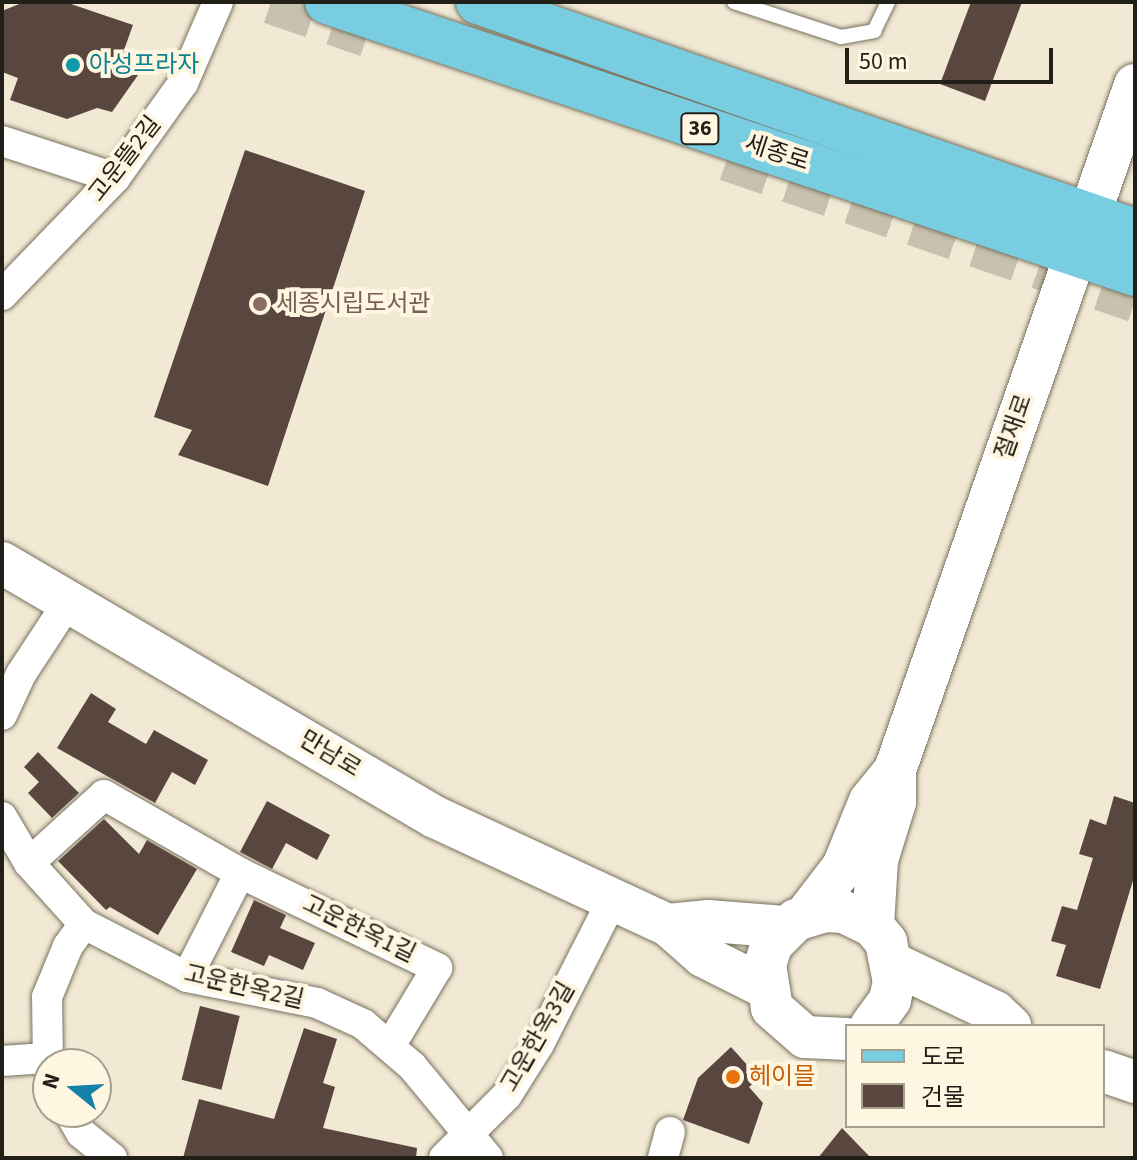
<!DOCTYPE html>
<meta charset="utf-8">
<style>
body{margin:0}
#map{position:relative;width:1137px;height:1160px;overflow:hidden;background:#f1e9d4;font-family:"Source Sans 3","Noto Sans KR",sans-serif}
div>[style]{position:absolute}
.building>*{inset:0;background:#59463f;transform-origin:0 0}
.highway-tunnel>*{height:44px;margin-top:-22px;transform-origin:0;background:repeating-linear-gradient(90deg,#c7c1ae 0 44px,transparent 0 66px)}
.roads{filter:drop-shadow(0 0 2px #78715e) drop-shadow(0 0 2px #78715e)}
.lane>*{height:14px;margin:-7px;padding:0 7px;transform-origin:7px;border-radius:7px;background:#fff}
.street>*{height:30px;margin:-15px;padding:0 15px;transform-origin:15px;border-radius:15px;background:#fff}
.secondary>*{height:42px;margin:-21px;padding:0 21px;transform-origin:21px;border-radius:21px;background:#fff}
.primary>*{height:44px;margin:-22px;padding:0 22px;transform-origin:22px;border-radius:22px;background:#79cde0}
.dots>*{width:22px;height:22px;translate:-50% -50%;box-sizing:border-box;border:4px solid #fef6e1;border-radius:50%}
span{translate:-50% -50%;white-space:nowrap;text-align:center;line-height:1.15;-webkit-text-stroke:8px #fef6e1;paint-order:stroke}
.shield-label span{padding:2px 6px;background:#fef6e1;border:2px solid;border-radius:6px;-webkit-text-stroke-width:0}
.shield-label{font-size:22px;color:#211f17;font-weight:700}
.culture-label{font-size:24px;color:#0d838f}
.left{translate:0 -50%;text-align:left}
.street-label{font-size:24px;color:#211f17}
.education-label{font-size:24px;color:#785e54}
.food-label{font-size:24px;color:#c56008}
.frame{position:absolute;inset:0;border:4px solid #211f17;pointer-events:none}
.legend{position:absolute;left:845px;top:1024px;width:260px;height:104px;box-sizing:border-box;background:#fef6e1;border:2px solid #a6a090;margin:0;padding:10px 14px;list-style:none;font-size:24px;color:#211f17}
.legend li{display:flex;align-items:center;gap:16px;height:40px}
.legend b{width:40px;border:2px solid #a6a090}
.north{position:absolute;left:32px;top:1048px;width:80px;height:80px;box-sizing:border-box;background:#fef6e1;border:2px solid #a6a090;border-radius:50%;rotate:288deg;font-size:22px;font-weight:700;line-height:32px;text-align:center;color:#211f17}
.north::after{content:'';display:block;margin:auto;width:28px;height:36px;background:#1481a9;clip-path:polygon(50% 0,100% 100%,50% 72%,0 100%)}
.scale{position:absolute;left:845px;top:48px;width:208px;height:36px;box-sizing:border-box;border:4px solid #211f17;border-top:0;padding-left:10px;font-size:24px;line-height:28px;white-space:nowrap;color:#211f17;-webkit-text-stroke:6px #fef6e1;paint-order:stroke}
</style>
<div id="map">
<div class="building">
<i style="clip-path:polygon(24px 2px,65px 2px,133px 25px,124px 50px,150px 58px,112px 112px,97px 108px,67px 119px,10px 100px,18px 78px,2px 72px,2px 11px)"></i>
<i style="clip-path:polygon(971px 2px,1022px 2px,985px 101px,940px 84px)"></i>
<i style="clip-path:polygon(245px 150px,365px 191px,268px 486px,178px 455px,192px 430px,154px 417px)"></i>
<i style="clip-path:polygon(91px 693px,116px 709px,108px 722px,146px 744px,154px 730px,208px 760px,195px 785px,172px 772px,155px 803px,57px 748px)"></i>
<i style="clip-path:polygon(38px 752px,79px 793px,52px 818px,28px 793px,39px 782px,24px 767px)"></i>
<i style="clip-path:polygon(1114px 796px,1135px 803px,1135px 874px,1100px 989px,1056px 976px,1066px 945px,1051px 941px,1062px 906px,1077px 910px,1093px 858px,1079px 854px,1090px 819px,1106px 825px)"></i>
<i style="clip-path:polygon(267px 801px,330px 835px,317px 860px,286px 843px,272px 869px,240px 852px)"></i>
<i style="clip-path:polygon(104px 819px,139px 854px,147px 840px,197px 869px,158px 935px,110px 907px,106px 910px,58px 861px)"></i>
<i style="clip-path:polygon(254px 900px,286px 915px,280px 928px,315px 943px,303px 970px,269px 955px,264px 966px,231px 952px)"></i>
<i style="left:200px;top:1006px;width:41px;height:76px;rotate:14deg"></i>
<i style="clip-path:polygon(304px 1028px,337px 1039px,323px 1083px,335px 1087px,323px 1128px,417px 1148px,416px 1158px,183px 1158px,199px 1099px,274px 1119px)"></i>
<i style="clip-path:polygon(731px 1047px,759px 1078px,749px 1087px,763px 1103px,749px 1144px,683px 1120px,698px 1078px)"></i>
<i style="clip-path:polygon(842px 1128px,871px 1158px,818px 1158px)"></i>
</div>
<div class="highway-tunnel">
<i style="left:271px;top:2px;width:102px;rotate:19deg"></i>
<i style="left:727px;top:159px;width:432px;rotate:19.1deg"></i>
</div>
<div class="roads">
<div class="lane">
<i style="left:734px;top:2px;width:113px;rotate:18.1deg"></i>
<i style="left:841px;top:37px;width:34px;rotate:-10deg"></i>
<i style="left:874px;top:31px;width:32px;rotate:-64deg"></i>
</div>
<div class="street">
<i style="left:2px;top:141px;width:119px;rotate:18.1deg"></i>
<i style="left:2px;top:295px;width:163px;rotate:-46deg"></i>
<i style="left:115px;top:178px;width:117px;rotate:-54.4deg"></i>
<i style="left:183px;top:83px;width:88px;rotate:-66.6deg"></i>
<i style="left:2px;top:715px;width:45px;rotate:-65.1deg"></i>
<i style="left:21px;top:674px;width:87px;rotate:-56.7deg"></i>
<i style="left:2px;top:817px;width:53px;rotate:59.6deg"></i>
<i style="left:29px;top:863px;width:82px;rotate:48deg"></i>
<i style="left:84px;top:924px;width:116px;rotate:27.2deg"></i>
<i style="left:187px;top:977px;width:133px;rotate:11.3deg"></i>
<i style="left:317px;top:1003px;width:51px;rotate:24.5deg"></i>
<i style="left:363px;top:1024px;width:65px;rotate:40.6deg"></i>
<i style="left:412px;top:1066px;width:119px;rotate:50.4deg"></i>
<i style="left:29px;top:863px;width:101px;rotate:-42.2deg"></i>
<i style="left:104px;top:795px;width:157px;rotate:29.8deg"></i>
<i style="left:240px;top:873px;width:219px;rotate:25.7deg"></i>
<i style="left:437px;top:968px;width:91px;rotate:121.1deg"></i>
<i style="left:187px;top:977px;width:117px;rotate:-63deg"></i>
<i style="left:2px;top:1061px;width:44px;rotate:-3.9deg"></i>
<i style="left:48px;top:1065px;width:68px;rotate:-90.8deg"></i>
<i style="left:47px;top:997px;width:55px;rotate:-67.6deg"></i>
<i style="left:68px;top:946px;width:27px;rotate:-54deg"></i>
<i style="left:69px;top:1112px;width:24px;rotate:60deg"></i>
<i style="left:81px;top:1133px;width:40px;rotate:39deg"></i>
<i style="left:444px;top:1158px;width:89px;rotate:-45deg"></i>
<i style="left:507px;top:1095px;width:60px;rotate:-57.9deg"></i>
<i style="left:539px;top:1044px;width:161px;rotate:-63deg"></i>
<i style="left:663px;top:1158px;width:27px;rotate:-75deg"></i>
</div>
<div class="secondary">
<i style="left:2px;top:563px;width:502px;rotate:30.4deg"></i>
<i style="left:435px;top:817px;width:257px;rotate:24.9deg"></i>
<i style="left:668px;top:925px;width:47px;rotate:41.5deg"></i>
<i style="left:703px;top:956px;width:69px;rotate:26.6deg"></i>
<i style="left:895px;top:770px;width:726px;rotate:-70.69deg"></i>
<i style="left:806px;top:915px;width:61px;rotate:-52.4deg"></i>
<i style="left:843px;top:867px;width:71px;rotate:-67.8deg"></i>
<i style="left:870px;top:801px;width:40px;rotate:-51deg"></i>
<i style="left:895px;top:770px;width:32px;rotate:90deg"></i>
<i style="left:895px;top:802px;width:61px;rotate:107.2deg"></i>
<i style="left:877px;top:860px;width:66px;rotate:93.5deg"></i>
<i style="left:668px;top:925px;width:41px;rotate:-5.6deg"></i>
<i style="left:709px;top:921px;width:77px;rotate:4.5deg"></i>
<i style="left:894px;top:964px;width:112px;rotate:25.4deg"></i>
<i style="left:995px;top:1012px;width:21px;rotate:43deg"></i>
<i style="left:847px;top:1039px;width:42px;rotate:-177.3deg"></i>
<i style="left:805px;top:1037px;width:44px;rotate:-138.7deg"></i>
<i style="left:772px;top:1008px;width:44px;rotate:-99.2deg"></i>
<i style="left:765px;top:965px;width:22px;rotate:-72deg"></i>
<i style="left:772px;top:944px;width:34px;rotate:-45deg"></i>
<i style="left:796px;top:920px;width:30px;rotate:-17deg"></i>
<i style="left:825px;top:911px;width:19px;rotate:3deg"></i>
<i style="left:844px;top:912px;width:32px;rotate:26deg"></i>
<i style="left:873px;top:926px;width:21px;rotate:51deg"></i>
<i style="left:886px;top:942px;width:41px;rotate:78.7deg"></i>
<i style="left:894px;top:982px;width:18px;rotate:103deg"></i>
<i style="left:890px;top:1000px;width:32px;rotate:126deg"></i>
<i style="left:1103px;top:1071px;width:34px;rotate:19deg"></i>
</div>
<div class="primary">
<i style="left:327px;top:2px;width:853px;rotate:18.6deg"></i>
<i style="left:478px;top:2px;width:696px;rotate:19.22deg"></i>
</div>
</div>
<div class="dots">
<i style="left:73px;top:65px;background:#0f9aa8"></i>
<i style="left:260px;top:304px;background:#8d6e63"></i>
<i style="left:733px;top:1077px;background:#e8710a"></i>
</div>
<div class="shield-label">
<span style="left:700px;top:129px">36</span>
</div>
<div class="culture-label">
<span class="left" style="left:89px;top:65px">아성프라자</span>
</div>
<div class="street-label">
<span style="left:777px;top:153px;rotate:18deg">세종로</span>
<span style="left:125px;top:159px;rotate:-52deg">고운뜰2길</span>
<span style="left:1014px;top:427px;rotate:-71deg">절재로</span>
<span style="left:330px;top:754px;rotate:31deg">만남로</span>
<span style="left:359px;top:929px;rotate:26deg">고운한옥1길</span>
<span style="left:244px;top:987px;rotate:13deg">고운한옥2길</span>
<span style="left:538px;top:1037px;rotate:-60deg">고운한옥3길</span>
</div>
<div class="education-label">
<span class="left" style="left:276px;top:304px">세종시립도서관</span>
</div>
<div class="food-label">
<span class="left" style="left:749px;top:1077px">헤이믈</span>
</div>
<div class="frame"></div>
<ul class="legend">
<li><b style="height:10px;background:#79cde0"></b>도로</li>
<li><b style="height:22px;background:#59463f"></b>건물</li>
</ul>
<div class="north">N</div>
<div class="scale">50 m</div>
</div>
